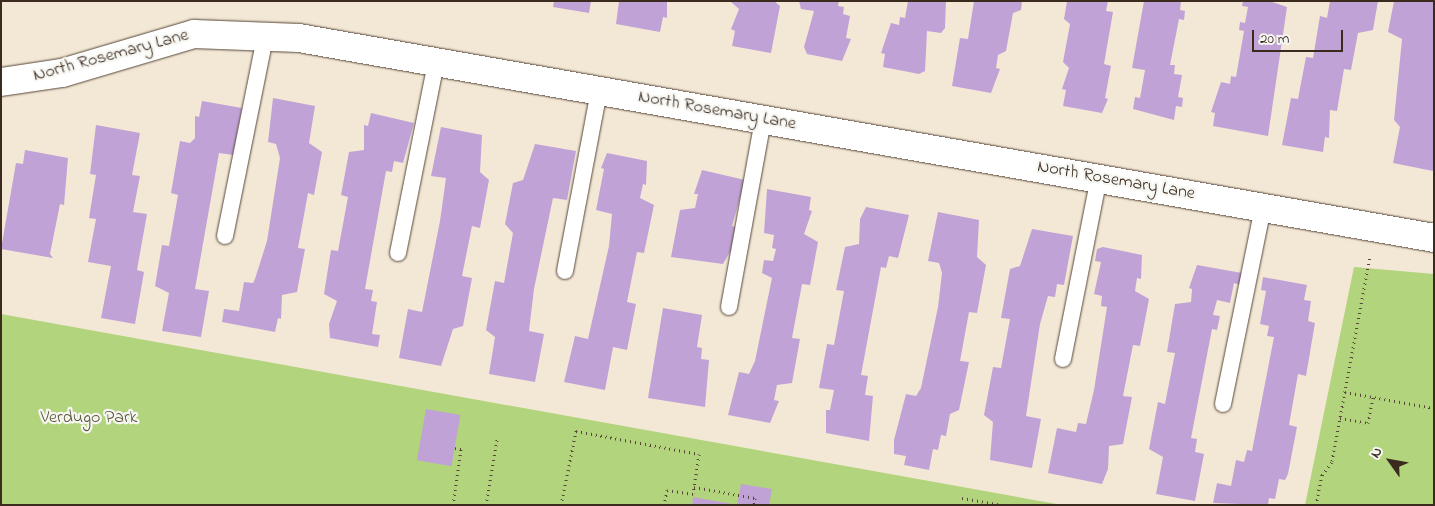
<!DOCTYPE html>
<style>
body{margin:0}
#map{position:relative;width:1435px;height:506px;overflow:hidden;background:#f3e8d5;font-family:"Indie Flower",sans-serif}
div>[style]{position:absolute}
.green>*{inset:0;background:#b2d47c}
.building>*{inset:0;background:#c1a2d7;transform-origin:0 0}
.path>*{height:3px;margin-top:-1.5px;transform-origin:0;background:repeating-linear-gradient(90deg,#574639 0 1px,transparent 0 5px)}
.roads{filter:drop-shadow(0 0 1px #574639) drop-shadow(0 0 1px #574639)}
.service>*{height:16px;margin:-8px;padding:0 8px;transform-origin:8px;border-radius:8px;background:#fff}
.minor>*{height:28px;margin:-14px;padding:0 14px;transform-origin:14px;border-radius:14px;background:#fff}
span{translate:-50% -50%;white-space:nowrap;text-align:center;line-height:1.15;-webkit-text-stroke:4.5px #f6f6f2;paint-order:stroke}
.street-label{font-size:18px;color:#3b2a1e}
.park-label{font-size:18px;color:#595436}
.frame{position:absolute;inset:0;border:2px solid #3b2a1e;pointer-events:none}
.north{position:absolute;left:1365px;top:436px;width:50px;height:50px;-webkit-text-stroke:4px #f6f6f2;paint-order:stroke;rotate:302deg;font-size:14px;font-weight:700;line-height:20px;text-align:center;color:#3b2a1e}
.north::after{content:'';display:block;margin:auto;width:18px;height:22px;background:#3b2a1e;clip-path:polygon(50% 0,100% 100%,50% 72%,0 100%)}
.scale{position:absolute;left:1252px;top:30px;width:91px;height:22px;box-sizing:border-box;border:2px solid #3b2a1e;border-top:0;padding-left:6px;font-size:15px;line-height:18px;white-space:nowrap;color:#3b2a1e;-webkit-text-stroke:4px #f6f6f2;paint-order:stroke}
</style>
<div id="map">
<div class="green">
<i style="clip-path:polygon(1354px 267px,1434px 274px,1434px 505px,1305px 505px)"></i>
<i style="clip-path:polygon(1px 314px,1062px 505px,1px 505px)"></i>
</div>
<div class="building">
<i style="clip-path:polygon(554px 1px,591px 1px,589px 13px,553px 7px)"></i>
<i style="clip-path:polygon(619px 1px,667px 1px,667px 18px,663px 17px,660px 32px,616px 24px)"></i>
<i style="clip-path:polygon(730px 1px,774px 1px,780px 6px,771px 53px,732px 46px,735px 31px,731px 29px,739px 9px)"></i>
<i style="clip-path:polygon(799px 1px,839px 1px,838px 6px,844px 7px,843px 14px,850px 16px,846px 38px,851px 39px,842px 61px,807px 54px,804px 47px,814px 11px,801px 9px)"></i>
<i style="clip-path:polygon(908px 1px,946px 1px,945px 28px,941px 33px,927px 31px,925px 71px,919px 74px,883px 67px,885px 54px,881px 53px,891px 23px,899px 25px,900px 17px,905px 18px)"></i>
<i style="clip-path:polygon(974px 1px,1022px 1px,1021px 10px,1013px 13px,1006px 51px,998px 55px,996px 68px,1000px 69px,991px 93px,952px 86px,960px 38px,968px 39px)"></i>
<i style="clip-path:polygon(1067px 1px,1108px 1px,1106px 11px,1113px 12px,1104px 64px,1111px 66px,1105px 98px,1108px 99px,1102px 113px,1063px 106px,1066px 90px,1062px 89px,1069px 68px,1063px 62px,1070px 24px,1064px 19px)"></i>
<i style="clip-path:polygon(1144px 1px,1181px 1px,1180px 10px,1185px 11px,1184px 20px,1179px 19px,1170px 65px,1175px 65px,1174px 74px,1182px 75px,1178px 97px,1183px 98px,1182px 107px,1176px 106px,1174px 120px,1133px 109px,1135px 97px,1140px 98px,1145px 70px,1132px 68px)"></i>
<i style="clip-path:polygon(1243px 1px,1269px 1px,1287px 7px,1268px 136px,1213px 126px,1215px 113px,1211px 112px,1221px 82px,1230px 84px,1231px 76px,1236px 77px,1244px 31px,1239px 30px,1240px 22px,1245px 23px,1248px 7px,1242px 6px)"></i>
<i style="clip-path:polygon(1330px 1px,1378px 1px,1373px 30px,1358px 33px,1351px 70px,1344px 69px,1337px 111px,1330px 110px,1329px 138px,1325px 137px,1323px 152px,1282px 145px,1291px 98px,1298px 99px,1306px 57px,1313px 58px,1320px 16px,1327px 18px)"></i>
<i style="clip-path:polygon(1394px 1px,1434px 1px,1433px 171px,1393px 163px,1400px 127px,1394px 120px,1402px 39px,1388px 32px)"></i>
<i style="clip-path:polygon(273px 98px,315px 106px,309px 143px,322px 152px,314px 195px,308px 193px,298px 248px,305px 249px,297px 292px,282px 295px,281px 319px,278px 318px,275px 332px,222px 322px,224px 309px,239px 311px,244px 282px,253px 283px,255px 279px,267px 241px,280px 158px,276px 144px,268px 142px)"></i>
<i style="clip-path:polygon(202px 101px,242px 108px,233px 155px,219px 153px,195px 289px,209px 291px,201px 337px,162px 331px,169px 293px,155px 286px,162px 245px,169px 246px,178px 195px,171px 193px,180px 141px,190px 143px,195px 138px,195px 116px,199px 117px)"></i>
<i style="clip-path:polygon(371px 113px,414px 123px,403px 163px,394px 161px,392px 172px,386px 171px,365px 289px,373px 290px,371px 301px,377px 302px,372px 334px,380px 335px,378px 347px,330px 338px,329px 324px,337px 301px,324px 294px,331px 250px,338px 251px,348px 197px,341px 195px,349px 152px,364px 150px,364px 125px,368px 126px)"></i>
<i style="clip-path:polygon(96px 125px,140px 133px,132px 175px,140px 176px,133px 212px,147px 214px,137px 270px,144px 272px,135px 324px,101px 318px,111px 266px,88px 262px,96px 219px,89px 218px,96px 175px,90px 174px)"></i>
<i style="clip-path:polygon(441px 127px,482px 135px,480px 172px,489px 180px,480px 228px,472px 226px,462px 276px,472px 278px,463px 326px,453px 329px,441px 366px,399px 358px,408px 309px,422px 312px,440px 221px,446px 178px,431px 176px)"></i>
<i style="clip-path:polygon(535px 144px,576px 151px,567px 200px,553px 198px,534px 289px,529px 331px,544px 334px,535px 382px,489px 374px,495px 337px,486px 330px,495px 281px,504px 283px,513px 233px,505px 224px,513px 183px,523px 180px)"></i>
<i style="clip-path:polygon(25px 150px,68px 158px,64px 205px,60px 204px,50px 254px,53px 258px,1px 249px,16px 163px,23px 164px)"></i>
<i style="clip-path:polygon(607px 153px,647px 161px,646px 185px,643px 184px,640px 198px,654px 205px,644px 253px,637px 252px,627px 302px,636px 304px,627px 350px,613px 347px,605px 390px,564px 382px,575px 336px,588px 339px,609px 246px,612px 214px,596px 210px,604px 169px,601px 168px)"></i>
<i style="clip-path:polygon(702px 170px,745px 180px,732px 226px,739px 228px,737px 240px,723px 264px,671px 257px,680px 210px,695px 208px,698px 194px,694px 194px)"></i>
<i style="clip-path:polygon(767px 189px,811px 197px,809px 210px,812px 211px,804px 234px,818px 242px,810px 285px,802px 284px,792px 338px,800px 339px,792px 383px,777px 385px,774px 400px,779px 401px,770px 423px,728px 415px,739px 372px,749px 374px,755px 361px,772px 278px,762px 273px,764px 260px,773px 261px,776px 249px,772px 248px,774px 235px,764px 233px)"></i>
<i style="clip-path:polygon(866px 207px,909px 215px,898px 258px,889px 256px,886px 268px,881px 267px,861px 375px,868px 376px,865px 395px,873px 396px,869px 441px,826px 433px,826px 410px,830px 410px,834px 390px,819px 388px,827px 344px,834px 345px,844px 291px,836px 290px,845px 247px,859px 244px,860px 219px)"></i>
<i style="clip-path:polygon(938px 212px,979px 220px,977px 257px,986px 265px,977px 313px,969px 312px,960px 361px,969px 362px,959px 410px,950px 414px,946px 436px,941px 435px,938px 450px,933px 449px,929px 470px,904px 465px,906px 456px,894px 454px,894px 440px,906px 394px,916px 396px,921px 388px,938px 307px,942px 273px,939px 263px,928px 261px)"></i>
<i style="clip-path:polygon(1032px 229px,1073px 236px,1064px 285px,1057px 284px,1055px 297px,1048px 296px,1040px 324px,1026px 416px,1041px 419px,1032px 468px,990px 460px,993px 422px,984px 415px,993px 367px,1001px 368px,1010px 319px,1001px 318px,1010px 269px,1020px 266px)"></i>
<i style="clip-path:polygon(1103px 247px,1142px 255px,1141px 279px,1137px 278px,1135px 291px,1149px 299px,1140px 346px,1133px 345px,1123px 396px,1132px 397px,1123px 444px,1109px 446px,1108px 469px,1102px 484px,1048px 473px,1057px 428px,1076px 432px,1078px 423px,1086px 424px,1094px 390px,1107px 307px,1101px 306px,1102px 296px,1094px 294px,1101px 262px,1095px 261px,1097px 249px)"></i>
<i style="clip-path:polygon(1197px 265px,1242px 273px,1240px 285px,1234px 283px,1230px 303px,1217px 300px,1213px 315px,1220px 316px,1217px 330px,1212px 329px,1191px 438px,1197px 439px,1195px 452px,1204px 454px,1195px 501px,1156px 494px,1163px 457px,1149px 449px,1158px 402px,1165px 404px,1175px 353px,1167px 352px,1175px 304px,1191px 302px,1192px 289px,1189px 288px)"></i>
<i style="clip-path:polygon(1263px 277px,1307px 285px,1304px 300px,1311px 301px,1308px 321px,1315px 323px,1306px 376px,1298px 374px,1289px 425px,1297px 427px,1288px 474px,1285px 480px,1279px 479px,1275px 499px,1269px 498px,1268px 505px,1213px 503px,1217px 483px,1231px 486px,1236px 460px,1244px 462px,1247px 450px,1252px 451px,1274px 337px,1267px 336px,1269px 326px,1260px 324px,1266px 291px,1261px 290px)"></i>
<i style="clip-path:polygon(663px 308px,702px 315px,697px 347px,702px 348px,701px 359px,709px 360px,705px 407px,648px 398px)"></i>
<i style="left:426px;top:409px;width:35px;height:52px;rotate:10deg"></i>
<i style="clip-path:polygon(741px 484px,772px 489px,769px 505px,737px 505px)"></i>
<i style="clip-path:polygon(693px 497px,732px 504px,732px 505px,692px 505px)"></i>
</div>
<div class="path">
<i style="left:1345px;top:392px;width:90px;rotate:10.2deg"></i>
<i style="left:1340px;top:418px;width:28px;rotate:10deg"></i>
<i style="left:1368px;top:423px;width:26px;rotate:-79deg"></i>
<i style="left:694px;top:487px;width:62px;rotate:10.2deg"></i>
<i style="left:755px;top:498px;width:7px;rotate:98deg"></i>
<i style="left:962px;top:498px;width:41px;rotate:9.9deg"></i>
<i style="left:453px;top:505px;width:57px;rotate:-81.9deg"></i>
<i style="left:461px;top:449px;width:6px;rotate:-171deg"></i>
<i style="left:486px;top:505px;width:67px;rotate:-80.5deg"></i>
<i style="left:561px;top:505px;width:76px;rotate:-78.5deg"></i>
<i style="left:576px;top:431px;width:125px;rotate:10.6deg"></i>
<i style="left:699px;top:454px;width:40px;rotate:98.5deg"></i>
<i style="left:693px;top:494px;width:26px;rotate:-171deg"></i>
<i style="left:667px;top:490px;width:15px;rotate:101deg"></i>
<i style="left:1316px;top:505px;width:31px;rotate:-79deg"></i>
<i style="left:1322px;top:475px;width:17px;rotate:-54deg"></i>
<i style="left:1332px;top:461px;width:209px;rotate:-79.5deg"></i>
</div>
<div class="roads">
<div class="service">
<i style="left:225px;top:236px;width:203px;rotate:-78.6deg"></i>
<i style="left:398px;top:253px;width:195px;rotate:-78.7deg"></i>
<i style="left:565px;top:271px;width:183px;rotate:-79.3deg"></i>
<i style="left:729px;top:307px;width:191px;rotate:-79.7deg"></i>
<i style="left:1063px;top:359px;width:185px;rotate:-78.8deg"></i>
<i style="left:1223px;top:404px;width:201px;rotate:-78.5deg"></i>
</div>
<div class="minor">
<i style="left:1px;top:82px;width:62px;rotate:-8.4deg"></i>
<i style="left:62px;top:73px;width:138px;rotate:-16.5deg"></i>
<i style="left:194px;top:34px;width:105px;rotate:2.2deg"></i>
<i style="left:299px;top:38px;width:1152px;rotate:9.99deg"></i>
</div>
</div>
<div class="street-label">
<span style="left:111px;top:56px;rotate:-15deg">North Rosemary Lane</span>
<span style="left:717px;top:111px;rotate:10deg">North Rosemary Lane</span>
<span style="left:1116px;top:181px;rotate:10deg">North Rosemary Lane</span>
</div>
<div class="park-label">
<span style="left:89px;top:418px">Verdugo Park</span>
</div>
<div class="frame"></div>
<div class="north">N</div>
<div class="scale">20 m</div>
</div>
